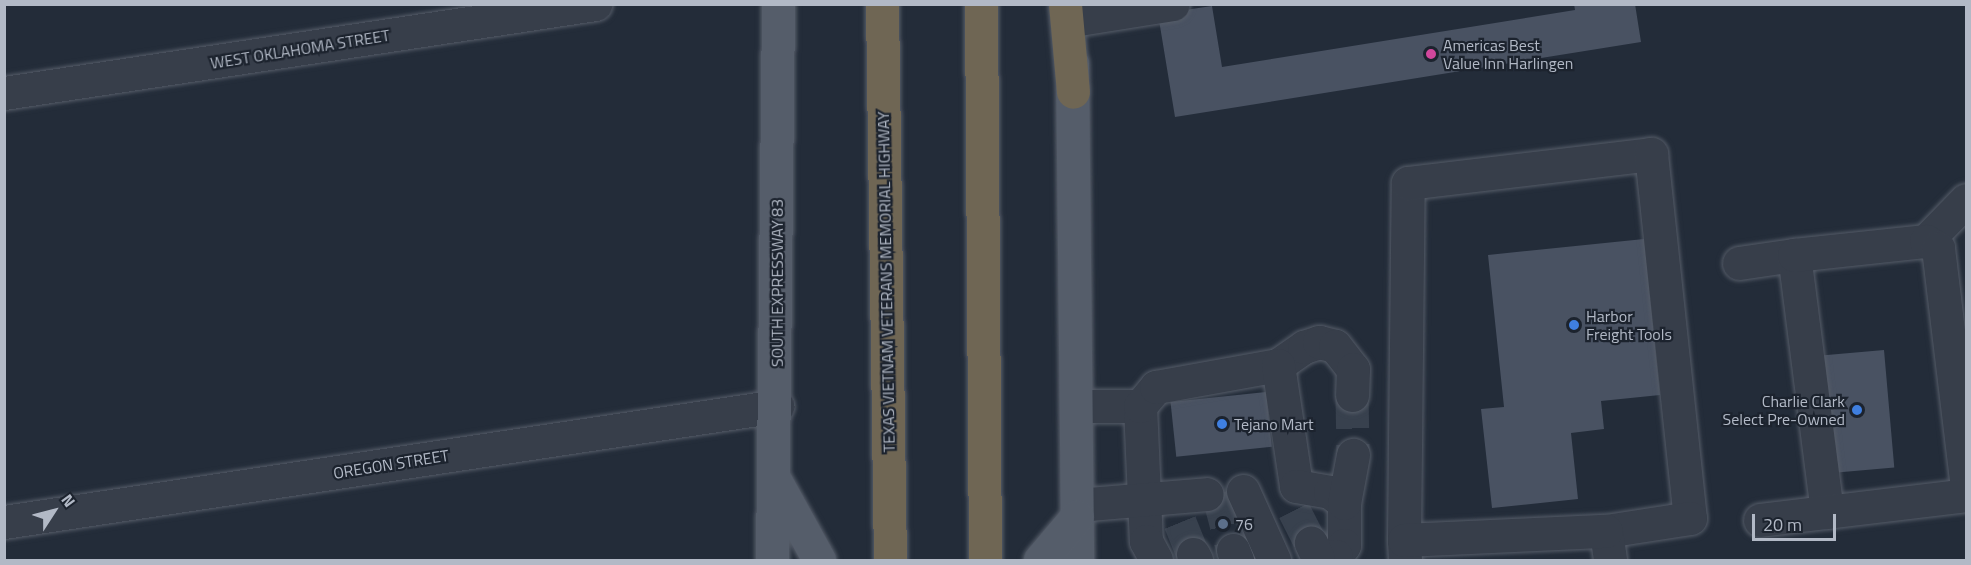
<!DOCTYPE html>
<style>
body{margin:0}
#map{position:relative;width:1971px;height:565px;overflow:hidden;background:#232c39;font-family:"Titillium Web",sans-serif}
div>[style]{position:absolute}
.building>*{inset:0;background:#495262;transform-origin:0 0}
.minor-tunnel>*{height:33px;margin-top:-16.5px;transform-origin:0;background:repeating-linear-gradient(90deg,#38414e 0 33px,transparent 0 49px)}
.roads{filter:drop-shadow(0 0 2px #555c68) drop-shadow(0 0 2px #555c68)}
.minor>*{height:33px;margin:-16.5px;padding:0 16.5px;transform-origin:16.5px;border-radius:16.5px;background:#373e4a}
.major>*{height:33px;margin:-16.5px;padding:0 16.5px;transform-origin:16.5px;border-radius:16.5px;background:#555d6a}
.highway>*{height:33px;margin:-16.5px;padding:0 16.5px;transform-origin:16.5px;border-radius:16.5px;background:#6f6654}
.dots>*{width:16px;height:16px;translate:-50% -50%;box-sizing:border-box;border:3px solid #1c232e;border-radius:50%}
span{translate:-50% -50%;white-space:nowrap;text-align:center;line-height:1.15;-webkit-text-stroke:4.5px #1c232e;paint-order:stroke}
.poi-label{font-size:16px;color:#b2b9c6}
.left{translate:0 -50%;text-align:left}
.right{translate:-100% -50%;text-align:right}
.street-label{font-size:16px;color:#b2b9c6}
.frame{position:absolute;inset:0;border:6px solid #b2b9c6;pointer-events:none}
.north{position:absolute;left:24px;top:481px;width:60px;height:60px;-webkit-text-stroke:4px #1c232e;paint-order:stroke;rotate:54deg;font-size:16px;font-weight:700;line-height:24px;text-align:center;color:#b2b9c6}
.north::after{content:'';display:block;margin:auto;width:21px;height:27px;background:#b2b9c6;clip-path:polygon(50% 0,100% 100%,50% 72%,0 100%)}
.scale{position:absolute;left:1752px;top:514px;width:84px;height:27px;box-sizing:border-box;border:3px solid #b2b9c6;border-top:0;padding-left:8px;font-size:18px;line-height:21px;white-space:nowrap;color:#b2b9c6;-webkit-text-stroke:4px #1c232e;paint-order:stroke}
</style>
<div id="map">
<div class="building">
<i style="clip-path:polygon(1574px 4px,1635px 4px,1641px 42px,1175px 117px,1158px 14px,1212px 6px,1222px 67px,1575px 10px)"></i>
<i style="clip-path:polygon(1644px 239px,1660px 395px,1601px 401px,1604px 429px,1571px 433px,1578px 499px,1492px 508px,1481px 409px,1504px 407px,1488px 255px)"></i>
<i style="left:1884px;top:350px;width:118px;height:63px;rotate:85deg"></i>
<i style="left:1266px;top:392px;width:55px;height:96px;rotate:84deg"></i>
</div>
<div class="minor-tunnel">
<i style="left:1352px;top:395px;width:60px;rotate:89deg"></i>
<i style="left:1218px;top:493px;width:59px;rotate:75.3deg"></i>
<i style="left:1294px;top:510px;width:37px;rotate:63deg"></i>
<i style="left:1180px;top:522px;width:35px;rotate:68deg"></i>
</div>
<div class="roads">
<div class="minor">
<i style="left:1072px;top:20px;width:102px;rotate:-9deg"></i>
<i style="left:4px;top:93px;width:598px;rotate:-8.56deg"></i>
<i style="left:1926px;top:241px;width:57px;rotate:-45.7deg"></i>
<i style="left:1739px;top:263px;width:56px;rotate:-8.3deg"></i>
<i style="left:1278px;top:365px;width:32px;rotate:-35deg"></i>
<i style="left:1304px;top:347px;width:16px;rotate:-18deg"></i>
<i style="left:1319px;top:342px;width:16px;rotate:14deg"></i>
<i style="left:1335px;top:346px;width:29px;rotate:52deg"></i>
<i style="left:1353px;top:369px;width:26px;rotate:92deg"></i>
<i style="left:1076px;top:406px;width:64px"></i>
<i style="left:1140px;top:406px;width:135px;rotate:87.5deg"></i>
<i style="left:1146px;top:541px;width:21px;rotate:62deg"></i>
<i style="left:1140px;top:406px;width:25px;rotate:-50deg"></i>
<i style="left:1156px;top:387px;width:124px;rotate:-10.2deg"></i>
<i style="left:1278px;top:365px;width:122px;rotate:81.5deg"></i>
<i style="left:1296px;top:486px;width:35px;rotate:10deg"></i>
<i style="left:1330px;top:492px;width:18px;rotate:38deg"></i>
<i style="left:1344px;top:503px;width:42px;rotate:90deg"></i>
<i style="left:1344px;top:545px;width:14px;rotate:126deg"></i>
<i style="left:1336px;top:556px;width:18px;rotate:174deg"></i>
<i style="left:1318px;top:558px;width:17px;rotate:-115deg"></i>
<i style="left:1243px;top:491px;width:76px;rotate:65.8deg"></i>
<i style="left:1344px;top:503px;width:49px;rotate:-79.4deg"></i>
<i style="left:1077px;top:505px;width:130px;rotate:-4.8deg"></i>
<i style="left:1827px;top:512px;width:259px;rotate:-97.3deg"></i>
<i style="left:1794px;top:255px;width:133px;rotate:-6.1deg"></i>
<i style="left:1926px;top:241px;width:14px;rotate:30deg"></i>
<i style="left:1938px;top:248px;width:234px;rotate:83.1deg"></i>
<i style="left:1760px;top:520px;width:208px;rotate:-6.9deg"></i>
<i style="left:4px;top:522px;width:782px;rotate:-8.53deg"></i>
<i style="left:1404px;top:540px;width:357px;rotate:-89.4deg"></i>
<i style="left:1408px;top:183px;width:245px;rotate:-6.8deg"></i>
<i style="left:1651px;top:154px;width:366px;rotate:83.9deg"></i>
<i style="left:1690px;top:518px;width:85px;rotate:171.2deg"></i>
<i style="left:1606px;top:531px;width:29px;rotate:82deg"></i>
<i style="left:1233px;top:550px;width:11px;rotate:68deg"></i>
<i style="left:1193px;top:554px;width:7px;rotate:63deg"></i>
<i style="left:1405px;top:560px;width:20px;rotate:-93deg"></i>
<i style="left:1404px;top:540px;width:202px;rotate:-2.6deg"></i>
</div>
<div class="major">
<i style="left:1072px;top:63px;width:497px;rotate:89.4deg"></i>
<i style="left:776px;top:482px;width:89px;rotate:61.1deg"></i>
<i style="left:772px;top:560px;width:556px;rotate:-89.38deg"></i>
<i style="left:1040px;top:560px;width:57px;rotate:-49.9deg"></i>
</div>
<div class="highway">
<i style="left:882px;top:4px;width:556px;rotate:89.18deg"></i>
<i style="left:981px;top:4px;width:556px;rotate:89.59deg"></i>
<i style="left:1065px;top:4px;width:88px;rotate:84.8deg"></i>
</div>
</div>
<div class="dots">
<i style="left:1431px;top:54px;background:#d1479c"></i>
<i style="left:1574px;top:325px;background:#3f7fe0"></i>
<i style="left:1857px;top:410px;background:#3f7fe0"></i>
<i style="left:1222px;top:424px;background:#3f7fe0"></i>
<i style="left:1223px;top:524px;background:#5c6f8a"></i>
</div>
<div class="poi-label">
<span class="left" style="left:1443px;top:54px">Americas Best<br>Value Inn Harlingen</span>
<span class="left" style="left:1586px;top:325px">Harbor<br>Freight Tools</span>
<span class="right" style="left:1845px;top:410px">Charlie Clark<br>Select Pre-Owned</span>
<span class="left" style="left:1234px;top:424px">Tejano Mart</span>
<span class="left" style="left:1235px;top:524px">76</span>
</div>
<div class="street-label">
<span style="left:300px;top:49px;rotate:-9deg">WEST OKLAHOMA STREET</span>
<span style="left:886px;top:282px;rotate:-91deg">TEXAS VIETNAM VETERANS MEMORIAL HIGHWAY</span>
<span style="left:777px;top:283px;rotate:-90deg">SOUTH EXPRESSWAY 83</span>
<span style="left:391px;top:464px;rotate:-9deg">OREGON STREET</span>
</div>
<div class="frame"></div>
<div class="north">N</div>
<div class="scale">20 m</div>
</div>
